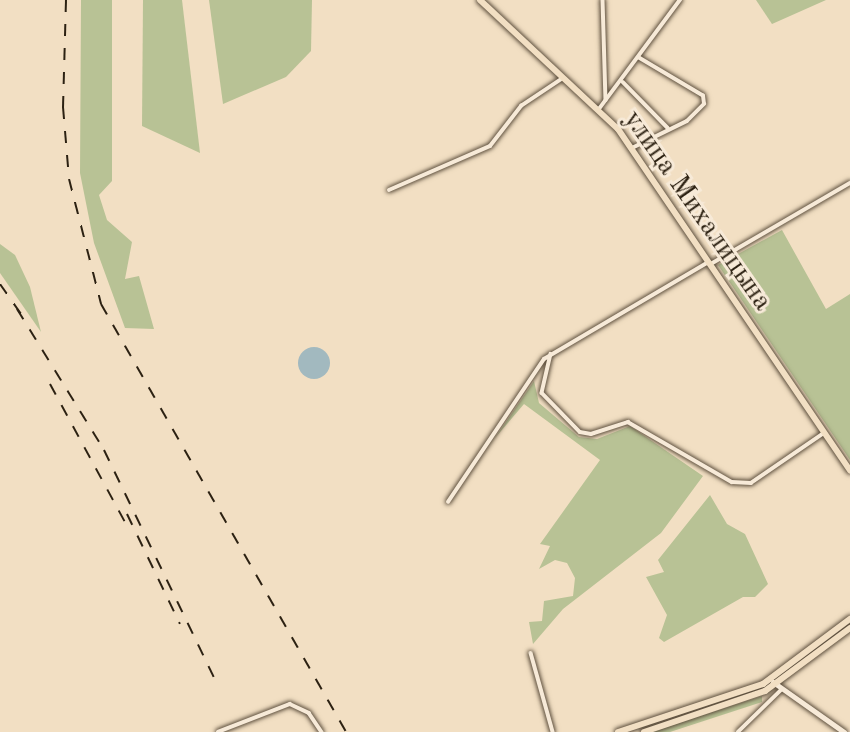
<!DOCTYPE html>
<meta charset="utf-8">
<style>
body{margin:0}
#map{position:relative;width:850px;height:732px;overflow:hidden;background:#f2dfc3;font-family:"Old Standard TT",serif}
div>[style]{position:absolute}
.green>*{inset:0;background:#b8c295}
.water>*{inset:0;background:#a2b9bf}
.round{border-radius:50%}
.roads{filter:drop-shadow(0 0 2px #5e503e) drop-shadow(0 0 2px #5e503e)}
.minor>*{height:3.5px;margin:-1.75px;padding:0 1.75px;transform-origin:1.75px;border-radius:1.75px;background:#f7ead8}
.secondary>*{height:5px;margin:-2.5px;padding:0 2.5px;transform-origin:2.5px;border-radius:2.5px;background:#f7ead8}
.primary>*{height:6px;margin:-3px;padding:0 3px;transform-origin:3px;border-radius:3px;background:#f2dfc3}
.rail>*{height:2px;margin-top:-1px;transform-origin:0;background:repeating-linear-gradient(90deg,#2c2112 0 12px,transparent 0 24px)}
span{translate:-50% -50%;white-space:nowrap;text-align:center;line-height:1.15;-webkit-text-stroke:6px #f7ead8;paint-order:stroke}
.street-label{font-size:28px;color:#2c2112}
</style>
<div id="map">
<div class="green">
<i style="clip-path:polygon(81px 0,112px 0,112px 181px,99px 195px,107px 220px,132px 242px,125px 279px,139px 276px,154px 329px,125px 328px,94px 243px,80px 173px)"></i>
<i style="clip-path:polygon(143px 0,182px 0,200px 153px,142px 126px)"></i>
<i style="clip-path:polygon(209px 0,312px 0,311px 51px,286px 77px,223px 104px)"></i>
<i style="clip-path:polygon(756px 0,826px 0,772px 24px)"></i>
<i style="clip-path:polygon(782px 230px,826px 309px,850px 294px,850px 460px,718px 265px)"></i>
<i style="clip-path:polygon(0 244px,15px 255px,30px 287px,41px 332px,0 273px)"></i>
<i style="clip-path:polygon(534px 381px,539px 403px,579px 437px,597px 439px,630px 426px,703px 476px,661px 533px,563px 609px,533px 644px,529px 622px,542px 621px,544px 601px,573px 596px,575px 578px,567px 563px,555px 560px,539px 569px,550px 546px,540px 544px,600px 460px,524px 404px,495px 438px)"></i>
<i style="clip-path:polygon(710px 495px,727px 524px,745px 534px,768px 584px,755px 597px,743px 597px,664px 642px,659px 638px,667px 615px,646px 577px,664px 572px,658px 560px)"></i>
<i style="clip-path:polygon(762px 696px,762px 702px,670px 732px,651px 732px)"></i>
</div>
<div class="water">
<i class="round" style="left:298px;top:347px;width:32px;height:32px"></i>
</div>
<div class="roads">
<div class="minor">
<i style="left:603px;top:0;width:100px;rotate:88.3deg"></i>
<i style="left:623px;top:82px;width:64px;rotate:45.6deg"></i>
<i style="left:599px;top:109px;width:136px;rotate:-53.4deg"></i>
<i style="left:632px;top:148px;width:61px;rotate:-26.1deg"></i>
<i style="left:687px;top:121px;width:24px;rotate:-45deg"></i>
<i style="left:704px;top:104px;width:8px;rotate:-97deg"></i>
<i style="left:703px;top:96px;width:74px;rotate:-149.3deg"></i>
<i style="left:389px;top:190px;width:110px;rotate:-23.5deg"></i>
<i style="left:490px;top:146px;width:51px;rotate:-52.2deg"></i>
<i style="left:521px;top:106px;width:50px;rotate:-33.7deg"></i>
<i style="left:711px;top:264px;width:161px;rotate:-30.2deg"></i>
<i style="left:551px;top:354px;width:40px;rotate:103deg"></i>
<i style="left:542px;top:393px;width:54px;rotate:45.7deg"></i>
<i style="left:580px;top:432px;width:11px;rotate:10deg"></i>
<i style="left:591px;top:434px;width:39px;rotate:-18deg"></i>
<i style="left:628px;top:422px;width:120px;rotate:30deg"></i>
<i style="left:732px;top:482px;width:19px;rotate:3deg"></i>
<i style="left:751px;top:483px;width:88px;rotate:-34.4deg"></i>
<i style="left:448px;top:502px;width:172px;rotate:-56.1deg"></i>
<i style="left:544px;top:359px;width:189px;rotate:-30.5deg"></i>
<i style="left:531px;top:653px;width:82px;rotate:74.4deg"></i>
<i style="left:218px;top:732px;width:77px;rotate:-21.3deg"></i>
<i style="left:290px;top:704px;width:21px;rotate:25deg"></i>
<i style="left:309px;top:713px;width:23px;rotate:56deg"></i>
<i style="left:738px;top:732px;width:59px;rotate:-44.3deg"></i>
</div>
<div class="secondary">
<i style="left:773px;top:682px;width:87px;rotate:35.2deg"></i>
</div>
<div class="primary">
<i style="left:480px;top:0;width:189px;rotate:43.1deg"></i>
<i style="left:618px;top:129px;width:413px;rotate:55.8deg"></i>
<i style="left:618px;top:732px;width:153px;rotate:-18.3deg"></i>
<i style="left:763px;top:684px;width:109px;rotate:-36.8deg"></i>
<i style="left:644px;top:732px;width:128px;rotate:-18.7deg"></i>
<i style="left:765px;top:691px;width:106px;rotate:-36.5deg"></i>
</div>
</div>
<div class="rail">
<i style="left:66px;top:0;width:107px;rotate:91.6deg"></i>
<i style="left:63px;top:107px;width:72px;rotate:85.2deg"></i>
<i style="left:69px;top:179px;width:129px;rotate:75.6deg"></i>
<i style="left:101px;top:304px;width:493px;rotate:60.2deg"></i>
<i style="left:0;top:284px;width:38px;rotate:55deg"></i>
<i style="left:17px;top:309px;width:166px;rotate:58.3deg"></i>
<i style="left:104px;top:450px;width:255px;rotate:64.2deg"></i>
<i style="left:50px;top:384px;width:162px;rotate:61.5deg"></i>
<i style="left:127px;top:514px;width:122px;rotate:64.3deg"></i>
</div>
<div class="street-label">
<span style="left:697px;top:211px;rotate:55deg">улица Михалицына</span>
</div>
</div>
